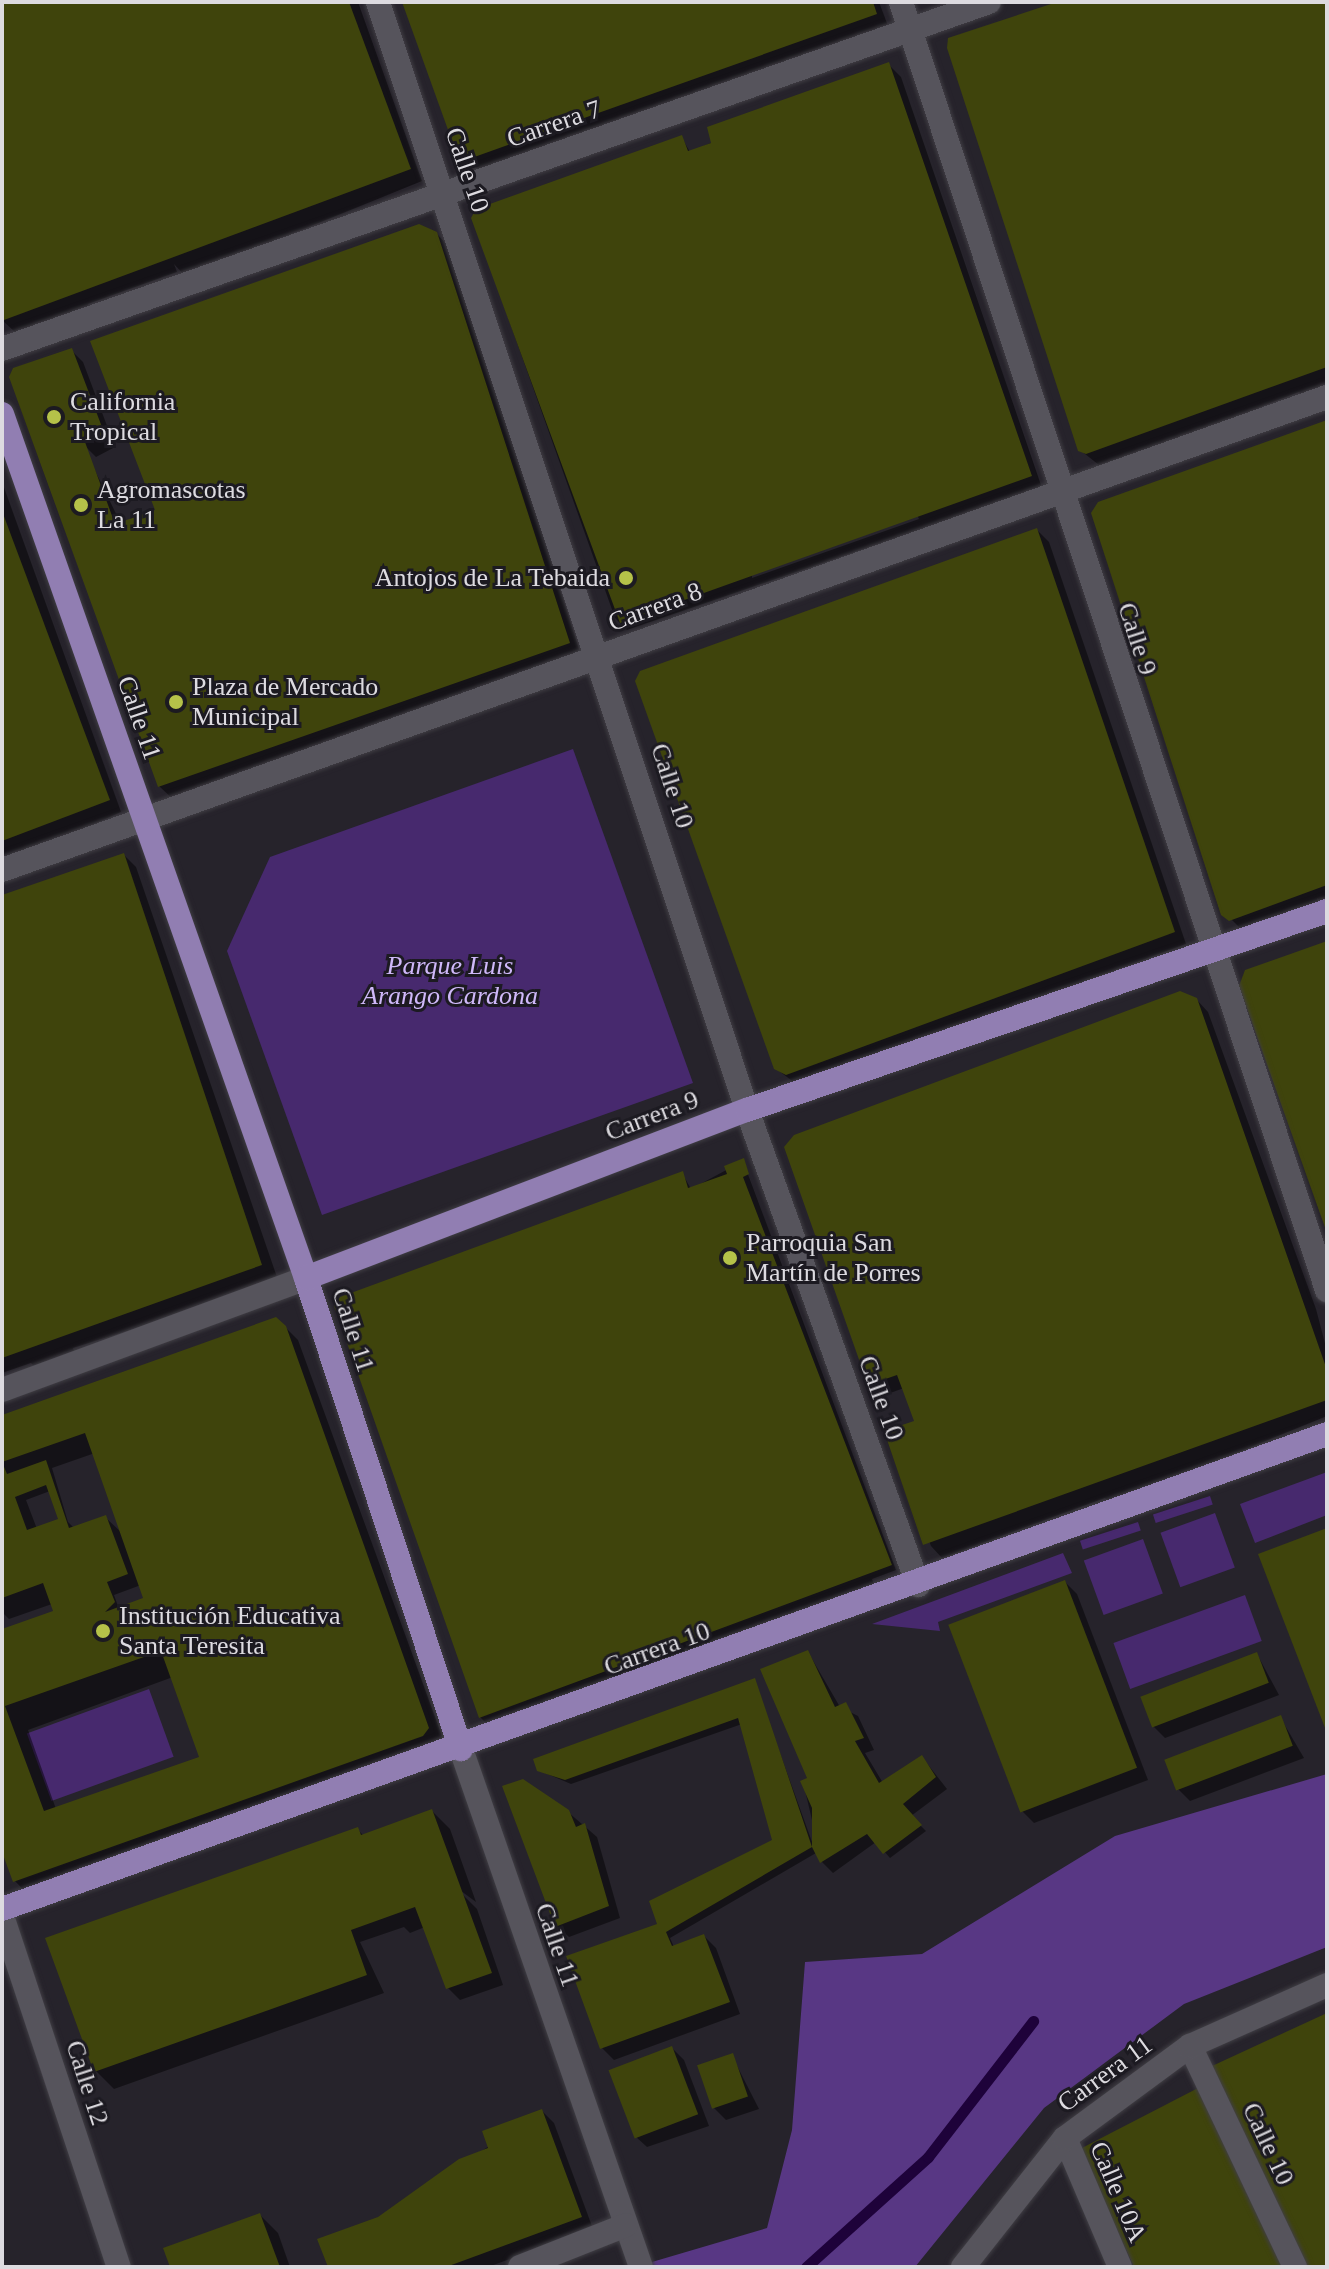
<!DOCTYPE html>
<meta charset="utf-8">
<style>
body{margin:0}
#map{position:relative;width:1329px;height:2269px;overflow:hidden;background:#26232b;font-family:"Times New Roman",serif}
div>[style]{position:absolute}
.green>*{inset:0;background:#47296e;transform-origin:0 0}
.forest>*{inset:0;background:#583784}
.shadow>*{inset:0;background:#0007}
.stream>*{height:11px;margin:-5.5px;padding:0 5.5px;transform-origin:5.5px;border-radius:5.5px;background:#1e023a}
.building>*{inset:0;background:#3f440c;transform-origin:0 0}
.roads{filter:drop-shadow(0 0 2px #403e44) drop-shadow(0 0 2px #403e44)}
.minor>*{height:24px;margin:-12px;padding:0 12px;transform-origin:12px;border-radius:12px;background:#56545c}
.major>*{height:24px;margin:-12px;padding:0 12px;transform-origin:12px;border-radius:12px;background:#917eb2}
.dots>*{width:22px;height:22px;translate:-50% -50%;box-sizing:border-box;border:4px solid #1c1a21;border-radius:50%}
span{translate:-50% -50%;white-space:nowrap;text-align:center;line-height:1.15;-webkit-text-stroke:6px #1c1a21;paint-order:stroke}
.street-label{font-size:26px;color:#dddbe0}
.poi-label{font-size:26px;color:#dddbe0}
.left{translate:0 -50%;text-align:left}
.right{translate:-100% -50%;text-align:right}
.park-label{font-size:26px;color:#cfb8f9;font-style:italic}
.frame{position:absolute;inset:0;border:4px solid #dddbe0;pointer-events:none}
</style>
<div id="map">
<div class="green">
<i style="clip-path:polygon(573px 749px,693px 1083px,322px 1215px,227px 951px,270px 857px)"></i>
<i style="clip-path:polygon(1327px 1472px,1327px 1515px,1255px 1543px,1240px 1504px)"></i>
<i style="left:1210px;top:1496px;width:9px;height:60px;rotate:72deg"></i>
<i style="left:1215px;top:1513px;width:58px;height:58px;rotate:70deg"></i>
<i style="left:1138px;top:1522px;width:9px;height:61px;rotate:72deg"></i>
<i style="left:1143px;top:1539px;width:58px;height:63px;rotate:70deg"></i>
<i style="clip-path:polygon(1063px 1553px,1072px 1573px,938px 1622px,940px 1631px,872px 1624px)"></i>
<i style="left:1245px;top:1595px;width:49px;height:140px;rotate:70deg"></i>
<i style="left:149px;top:1689px;width:72px;height:130px;rotate:70deg"></i>
</div>
<div class="forest">
<i style="clip-path:polygon(1327px 1774px,1327px 1947px,1184px 2004px,1044px 2108px,915px 2267px,635px 2267px,767px 2228px,792px 2130px,805px 1962px,922px 1954px,1115px 1836px)"></i>
</div>
<div class="shadow">
<i style="clip-path:polygon(2px 2px,358px 2px,422px 181px,186px 277px,174px 264px,177px 272px,88px 304px,91px 312px,15px 332px,2px 320px)"></i>
<i style="clip-path:polygon(404px 2px,879px 2px,888px 26px,479px 170px,457px 151px)"></i>
<i style="clip-path:polygon(1063px 2px,1327px 2px,1327px 391px,1305px 399px,1299px 392px,1258px 408px,1260px 415px,1140px 459px,1134px 453px,1099px 465px,1080px 450px)"></i>
<i style="clip-path:polygon(evenodd,889px 65px,901px 77px,1042px 488px,627px 630px,615px 618px,473px 219px,682px 138px,690px 152px,889px 65px,917px 515px,919px 519px,752px 578px,752px 574px,917px 515px)"></i>
<i style="clip-path:polygon(436px 233px,454px 252px,581px 655px,473px 701px,462px 690px,464px 696px,178px 804px,159px 786px,11px 377px,71px 350px,83px 362px,115px 447px,96px 457px,86px 447px,86px 452px,121px 524px,157px 511px)"></i>
<i style="clip-path:polygon(1327px 422px,1327px 908px,1317px 898px,1319px 904px,1243px 931px,1231px 919px)"></i>
<i style="clip-path:polygon(2px 482px,121px 812px,8px 863px,2px 857px)"></i>
<i style="clip-path:polygon(1037px 530px,1049px 542px,1186px 944px,799px 1086px,775px 1068px)"></i>
<i style="clip-path:polygon(124px 855px,136px 867px,279px 1283px,73px 1348px,75px 1355px,37px 1369px,31px 1363px,2px 1373px,2px 897px)"></i>
<i style="clip-path:polygon(1196px 999px,1208px 1012px,1316px 1309px,1327px 1351px,1327px 1416px,1111px 1504px,1105px 1498px,942px 1558px,931px 1546px,886px 1432px,918px 1422px,904px 1388px,882px 1396px,870px 1384px)"></i>
<i style="clip-path:polygon(743px 1161px,896px 1570px,872px 1579px,875px 1587px,492px 1729px,480px 1717px,682px 1173px,691px 1189px)"></i>
<i style="clip-path:polygon(evenodd,285px 1327px,298px 1340px,446px 1747px,38px 1905px,15px 1881px,2px 1846px,2px 1631px,55px 1612px,52px 1604px,9px 1619px,2px 1612px,2px 1418px,285px 1327px,95px 1453px,123px 1534px,105px 1517px,74px 1528px,68px 1522px,52px 1468px,95px 1453px,285px 1327px,50px 1491px,62px 1520px,37px 1529px,26px 1500px,50px 1491px,285px 1327px,141px 1585px,147px 1599px,119px 1609px,114px 1595px,141px 1585px,285px 1327px,173px 1677px,202px 1758px,56px 1809px,28px 1730px,173px 1677px)"></i>
<i style="clip-path:polygon(1065px 1582px,1077px 1594px,1148px 1780px,1034px 1823px,1022px 1811px)"></i>
<i style="clip-path:polygon(808px 1652px,840px 1707px,858px 1716px,874px 1750px,865px 1753px,883px 1783px,922px 1757px,947px 1789px,911px 1816px,926px 1831px,890px 1858px,876px 1842px,833px 1873px,822px 1862px,803px 1782px,810px 1779px)"></i>
<i style="clip-path:polygon(1257px 1654px,1279px 1695px,1165px 1738px,1153px 1726px)"></i>
<i style="clip-path:polygon(754px 1681px,816px 1853px,670px 1938px,674px 1947px,704px 1936px,716px 1948px,740px 2014px,614px 2060px,602px 2048px,659px 1925px,774px 1842px,742px 1724px,571px 1784px,538px 1770px)"></i>
<i style="clip-path:polygon(1280px 1717px,1304px 1758px,1190px 1801px,1178px 1789px)"></i>
<i style="clip-path:polygon(432px 1811px,450px 1829px,476px 1902px,453px 1885px,477px 1909px,503px 1985px,460px 2000px,448px 1988px,425px 1927px,410px 1933px,404px 1927px,360px 1942px,384px 1993px,114px 2089px,96px 2071px,357px 1829px,364px 1836px)"></i>
<i style="clip-path:polygon(568px 1812px,597px 1837px,620px 1918px,569px 1937px,557px 1926px)"></i>
<i style="clip-path:polygon(672px 2048px,684px 2060px,709px 2126px,647px 2147px,635px 2136px)"></i>
<i style="clip-path:polygon(732px 2056px,759px 2109px,726px 2120px,714px 2108px)"></i>
<i style="clip-path:polygon(542px 2111px,554px 2123px,593px 2229px,488px 2267px,330px 2267px,379px 2219px)"></i>
<i style="clip-path:polygon(260px 2215px,278px 2233px,290px 2267px,172px 2267px)"></i>
</div>
<div class="stream">
<i style="left:806px;top:2267px;width:164px;rotate:-42deg"></i>
<i style="left:928px;top:2157px;width:172px;rotate:-52.3deg"></i>
</div>
<div class="building">
<i style="clip-path:polygon(2px 2px,349px 2px,411px 169px,4px 320px)"></i>
<i style="clip-path:polygon(402px 2px,873px 2px,877px 14px,466px 160px,456px 152px)"></i>
<i style="clip-path:polygon(1057px 2px,1327px 2px,1327px 367px,1086px 454px,1078px 451px,947px 48px,948px 38px)"></i>
<i style="clip-path:polygon(889px 62px,1032px 476px,620px 623px,471px 218px,476px 209px,682px 135px,688px 151px,711px 143px,707px 127px)"></i>
<i style="clip-path:polygon(419px 224px,437px 232px,570px 643px,158px 787px,9px 377px,13px 368px,72px 348px,105px 435px,85px 442px,115px 524px,155px 510px,90px 341px)"></i>
<i style="clip-path:polygon(1327px 420px,1327px 885px,1229px 921px,1221px 915px,1091px 513px,1098px 502px)"></i>
<i style="clip-path:polygon(2px 511px,110px 800px,2px 841px)"></i>
<i style="clip-path:polygon(1037px 528px,1175px 932px,786px 1075px,774px 1069px,635px 681px,640px 671px)"></i>
<i style="clip-path:polygon(124px 853px,262px 1265px,2px 1358px,2px 895px)"></i>
<i style="clip-path:polygon(1327px 941px,1327px 1233px,1239px 986px,1245px 970px)"></i>
<i style="clip-path:polygon(1180px 991px,1197px 998px,1327px 1370px,1327px 1400px,923px 1545px,884px 1431px,914px 1421px,897px 1375px,868px 1385px,784px 1147px,794px 1135px)"></i>
<i style="clip-path:polygon(744px 1158px,749px 1174px,743px 1177px,892px 1565px,479px 1718px,334px 1306px,340px 1297px,683px 1171px,688px 1188px,727px 1174px,724px 1166px)"></i>
<i style="clip-path:polygon(evenodd,276px 1317px,286px 1326px,429px 1728px,423px 1736px,13px 1882px,2px 1852px,2px 1629px,53px 1611px,43px 1583px,2px 1598px,2px 1415px,276px 1317px,85px 1433px,143px 1598px,105px 1612px,115px 1602px,107px 1582px,128px 1574px,106px 1515px,69px 1528px,46px 1460px,7px 1474px,2px 1462px,85px 1433px,276px 1317px,46px 1485px,58px 1519px,27px 1530px,15px 1497px,46px 1485px,276px 1317px,161px 1651px,199px 1757px,44px 1811px,5px 1706px,161px 1651px)"></i>
<i style="clip-path:polygon(1327px 1528px,1327px 1733px,1258px 1554px)"></i>
<i style="left:1065px;top:1580px;width:201px;height:125px;rotate:69deg"></i>
<i style="clip-path:polygon(808px 1650px,835px 1707px,846px 1702px,864px 1738px,855px 1741px,879px 1783px,922px 1755px,936px 1777px,903px 1804px,922px 1825px,883px 1854px,867px 1834px,820px 1863px,812px 1847px,812px 1808px,800px 1781px,807px 1778px,760px 1669px)"></i>
<i style="left:1257px;top:1652px;width:33px;height:125px;rotate:69deg"></i>
<i style="clip-path:polygon(755px 1678px,812px 1847px,666px 1932px,672px 1946px,704px 1934px,730px 2002px,600px 2049px,566px 1956px,657px 1924px,649px 1901px,772px 1840px,738px 1718px,565px 1780px,537px 1771px,533px 1759px)"></i>
<i style="left:1281px;top:1715px;width:33px;height:125px;rotate:69deg"></i>
<i style="clip-path:polygon(523px 1779px,569px 1810px,576px 1827px,585px 1823px,609px 1906px,555px 1927px,502px 1786px)"></i>
<i style="clip-path:polygon(432px 1809px,492px 1973px,446px 1989px,415px 1907px,351px 1930px,367px 1975px,94px 2072px,45px 1938px,358px 1827px,361px 1835px)"></i>
<i style="clip-path:polygon(1327px 2013px,1327px 2267px,1306px 2267px,1212px 2066px)"></i>
<i style="left:672px;top:2046px;width:73px;height:68px;rotate:69deg"></i>
<i style="left:733px;top:2053px;width:46px;height:38px;rotate:71deg"></i>
<i style="clip-path:polygon(1200px 2087px,1285px 2267px,1134px 2267px,1080px 2149px)"></i>
<i style="clip-path:polygon(542px 2109px,582px 2217px,446px 2267px,328px 2267px,317px 2239px,378px 2217px,459px 2159px,488px 2148px,482px 2131px)"></i>
<i style="clip-path:polygon(260px 2213px,280px 2267px,170px 2267px,163px 2248px)"></i>
</div>
<div class="roads">
<div class="minor">
<i style="left:378px;top:2px;width:1168px;rotate:71.58deg"></i>
<i style="left:747px;top:1110px;width:505px;rotate:70.2deg"></i>
<i style="left:901px;top:2px;width:1357px;rotate:71.7deg"></i>
<i style="left:2px;top:349px;width:1046px;rotate:-19.37deg"></i>
<i style="left:2px;top:870px;width:1407px;rotate:-19.65deg"></i>
<i style="left:2px;top:1390px;width:324px;rotate:-20.2deg"></i>
<i style="left:461px;top:1749px;width:548px;rotate:70.84deg"></i>
<i style="left:2px;top:1916px;width:370px;rotate:71.6deg"></i>
<i style="left:1190px;top:2046px;width:245px;rotate:64.6deg"></i>
<i style="left:1065px;top:2138px;width:140px;rotate:66.9deg"></i>
<i style="left:520px;top:2267px;width:114px;rotate:-21.6deg"></i>
<i style="left:963px;top:2267px;width:164px;rotate:-51.7deg"></i>
<i style="left:1065px;top:2138px;width:155px;rotate:-36.4deg"></i>
<i style="left:1190px;top:2046px;width:150px;rotate:-24deg"></i>
</div>
<div class="major">
<i style="left:2px;top:414px;width:916px;rotate:70.62deg"></i>
<i style="left:306px;top:1278px;width:496px;rotate:71.8deg"></i>
<i style="left:306px;top:1278px;width:472px;rotate:-20.9deg"></i>
<i style="left:747px;top:1110px;width:613px;rotate:-18.94deg"></i>
<i style="left:2px;top:1909px;width:1408px;rotate:-19.72deg"></i>
</div>
</div>
<div class="dots">
<i style="left:54px;top:417px;background:#b5c249"></i>
<i style="left:81px;top:505px;background:#b5c249"></i>
<i style="left:626px;top:578px;background:#b5c249"></i>
<i style="left:176px;top:702px;background:#b5c249"></i>
<i style="left:730px;top:1258px;background:#b5c249"></i>
<i style="left:103px;top:1631px;background:#b5c249"></i>
</div>
<div class="street-label">
<span style="left:554px;top:124px;rotate:-19deg">Carrera 7</span>
<span style="left:467px;top:170px;rotate:71deg">Calle 10</span>
<span style="left:655px;top:607px;rotate:-20deg">Carrera 8</span>
<span style="left:1137px;top:639px;rotate:72deg">Calle 9</span>
<span style="left:139px;top:718px;rotate:71deg">Calle 11</span>
<span style="left:672px;top:786px;rotate:72deg">Calle 10</span>
<span style="left:652px;top:1116px;rotate:-21deg">Carrera 9</span>
<span style="left:353px;top:1330px;rotate:72deg">Calle 11</span>
<span style="left:881px;top:1398px;rotate:70deg">Calle 10</span>
<span style="left:657px;top:1649px;rotate:-20deg">Carrera 10</span>
<span style="left:557px;top:1945px;rotate:71deg">Calle 11</span>
<span style="left:1105px;top:2074px;rotate:-36deg">Carrera 11</span>
<span style="left:87px;top:2083px;rotate:72deg">Calle 12</span>
<span style="left:1268px;top:2144px;rotate:65deg">Calle 10</span>
<span style="left:1118px;top:2192px;rotate:67deg">Calle 10A</span>
</div>
<div class="poi-label">
<span class="left" style="left:70px;top:417px">California<br>Tropical</span>
<span class="left" style="left:97px;top:505px">Agromascotas<br>La 11</span>
<span class="right" style="left:610px;top:578px">Antojos de La Tebaida</span>
<span class="left" style="left:192px;top:702px">Plaza de Mercado<br>Municipal</span>
<span class="left" style="left:746px;top:1258px">Parroquia San<br>Martín de Porres</span>
<span class="left" style="left:119px;top:1631px">Institución Educativa<br>Santa Teresita</span>
</div>
<div class="park-label">
<span style="left:450px;top:981px">Parque Luis<br>Arango Cardona</span>
</div>
<div class="frame"></div>
</div>
